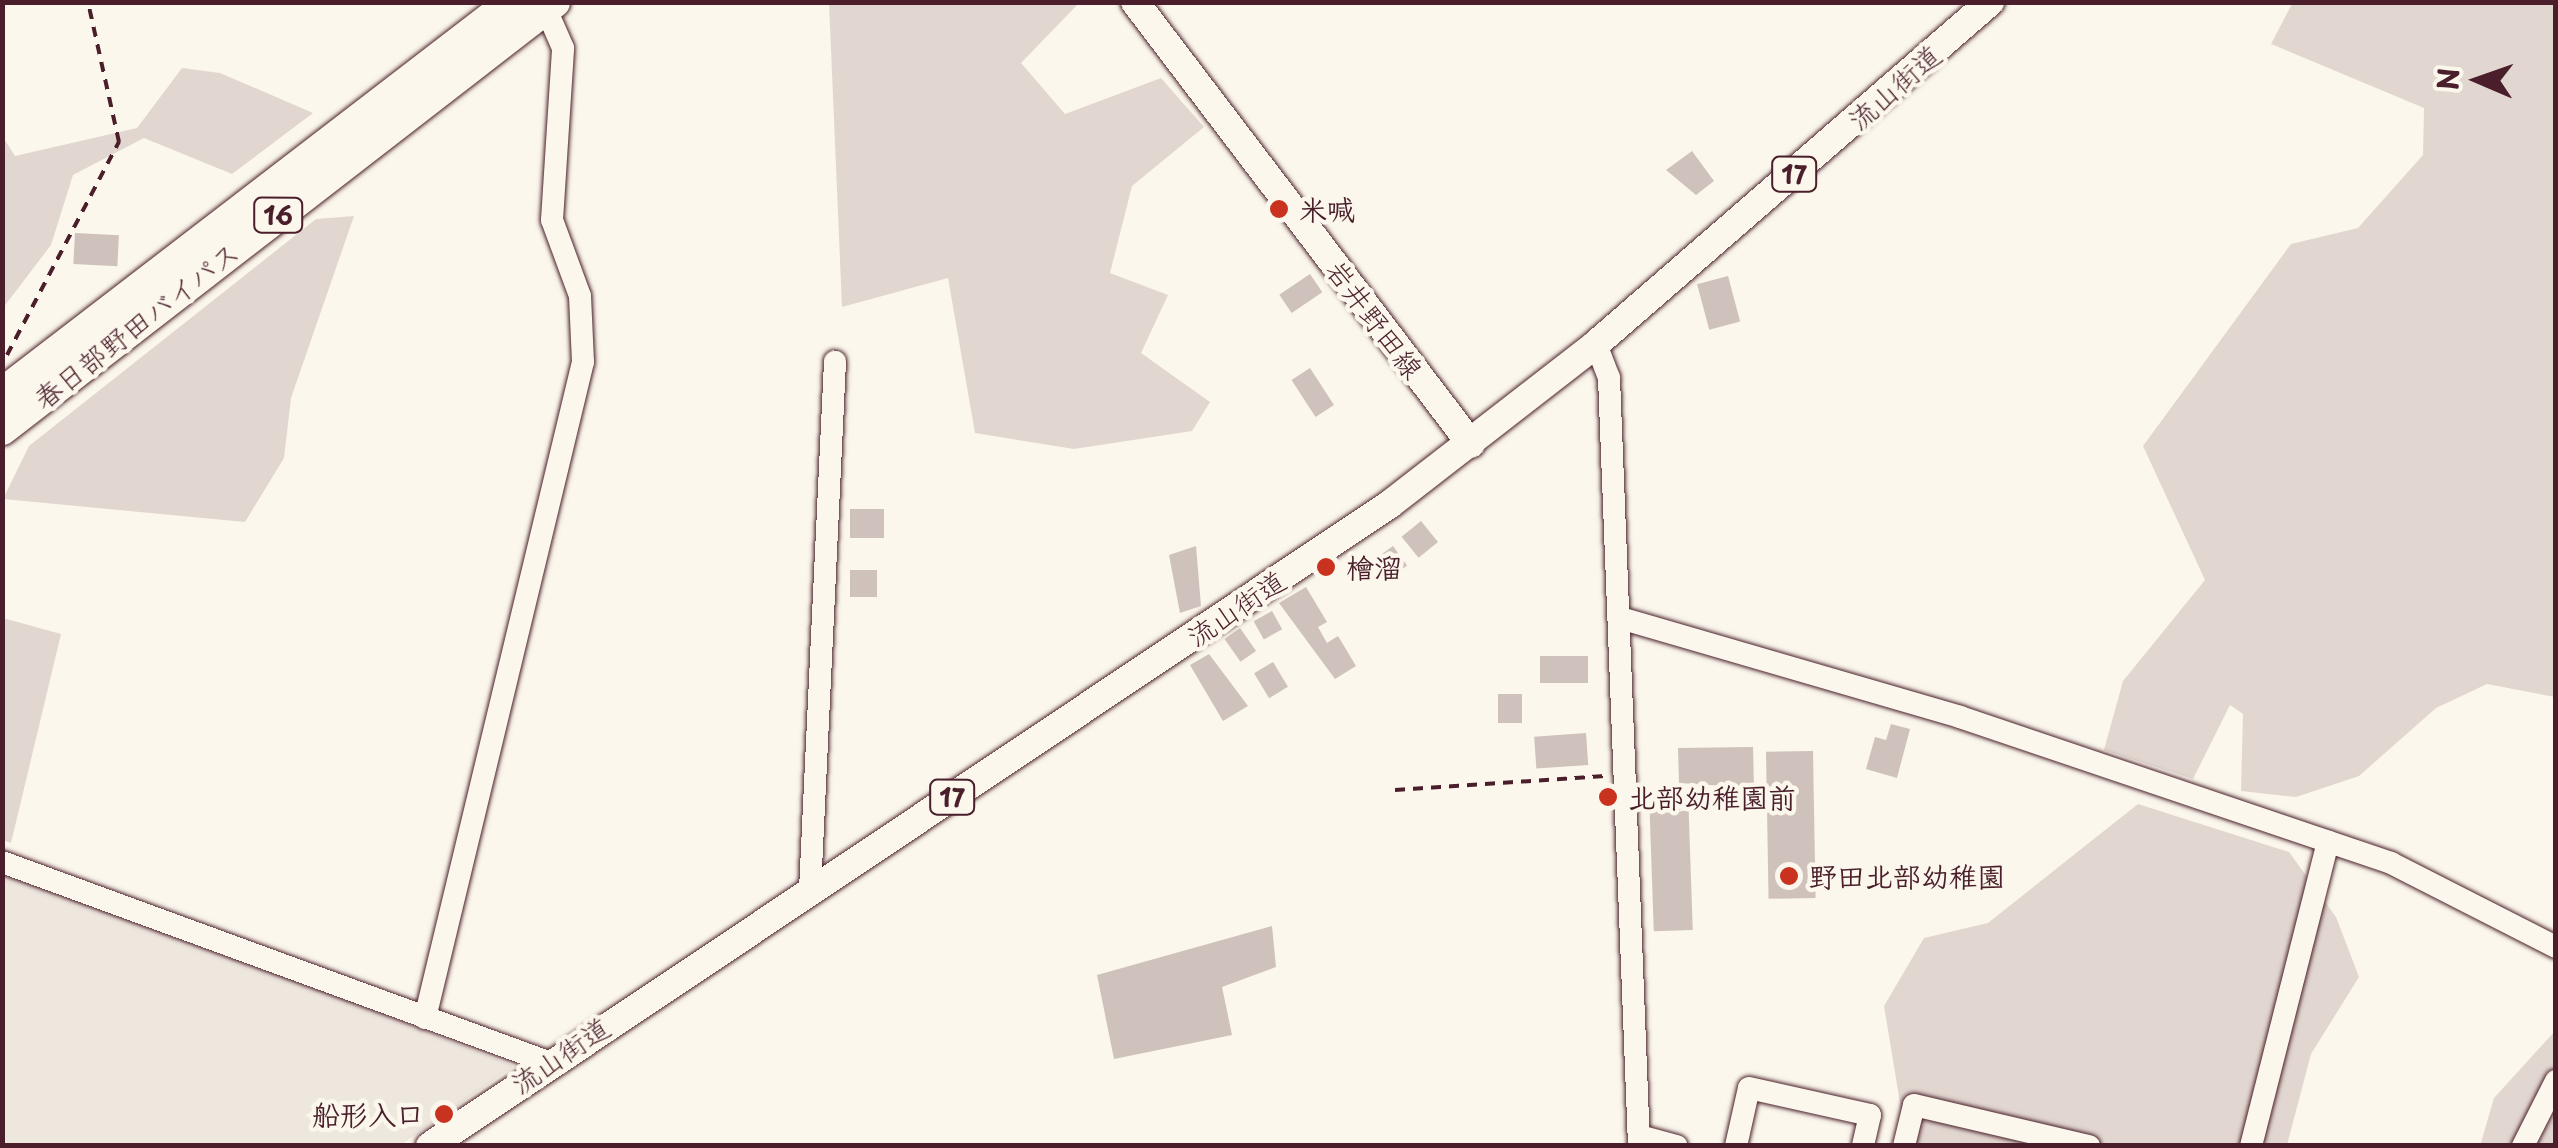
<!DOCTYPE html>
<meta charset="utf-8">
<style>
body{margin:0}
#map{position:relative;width:2558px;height:1148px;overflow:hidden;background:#fbf7ec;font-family:"Playpen Sans","Klee One",sans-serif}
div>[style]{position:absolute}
.built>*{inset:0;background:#eee7de}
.green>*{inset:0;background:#e2d7d0}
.building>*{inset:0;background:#cfc2bc;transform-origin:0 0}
.path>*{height:4px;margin-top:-2px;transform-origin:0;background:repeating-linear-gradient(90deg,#4a1f2b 0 10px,transparent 0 18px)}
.roads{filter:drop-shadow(0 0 2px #4a1f2b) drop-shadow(0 0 2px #4a1f2b)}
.minor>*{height:22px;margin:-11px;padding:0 11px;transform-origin:11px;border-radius:11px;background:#fbf7ec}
.major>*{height:28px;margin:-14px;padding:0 14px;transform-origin:14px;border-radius:14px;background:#fbf7ec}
.highway>*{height:32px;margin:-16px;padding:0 16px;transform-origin:16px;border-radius:16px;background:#fbf7ec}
.dots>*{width:28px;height:28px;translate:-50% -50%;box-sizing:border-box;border:5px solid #fbf7ec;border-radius:50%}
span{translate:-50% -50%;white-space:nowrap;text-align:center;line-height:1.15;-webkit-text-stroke:9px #fbf7ec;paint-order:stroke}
.shield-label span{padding:2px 8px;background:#fbf7ec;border:2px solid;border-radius:8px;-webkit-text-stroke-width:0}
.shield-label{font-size:25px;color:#4a1f2b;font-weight:700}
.street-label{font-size:28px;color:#4a1f2b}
.poi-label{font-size:28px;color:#4a1f2b;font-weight:700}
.left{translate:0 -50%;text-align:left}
.right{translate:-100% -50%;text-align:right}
.frame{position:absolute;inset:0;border:5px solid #4a1f2b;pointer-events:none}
.north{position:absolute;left:2428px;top:30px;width:100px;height:100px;-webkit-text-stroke:8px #fbf7ec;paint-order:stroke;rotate:272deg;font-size:28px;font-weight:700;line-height:40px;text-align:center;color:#4a1f2b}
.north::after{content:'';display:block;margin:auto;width:35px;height:45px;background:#4a1f2b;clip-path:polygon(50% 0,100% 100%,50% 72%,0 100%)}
</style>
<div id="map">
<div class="built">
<i style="clip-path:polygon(2px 863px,514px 1066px,401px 1145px,3px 1145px)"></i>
</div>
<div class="green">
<i style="clip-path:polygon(2293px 2px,2556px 3px,2555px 697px,2487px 684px,2436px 708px,2359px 776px,2296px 797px,2241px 791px,2243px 714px,2230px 705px,2193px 779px,2104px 750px,2123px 681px,2205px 580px,2143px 446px,2291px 244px,2358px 228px,2423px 155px,2424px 108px,2271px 44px)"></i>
<i style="clip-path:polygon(829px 3px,1079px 3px,1021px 63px,1065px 114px,1161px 78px,1204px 127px,1132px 186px,1110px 273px,1168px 295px,1141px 353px,1210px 402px,1192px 431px,1074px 449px,975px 433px,948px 278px,842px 307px)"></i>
<i style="clip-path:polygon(182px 68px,220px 73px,313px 113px,232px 174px,144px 138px,73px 175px,51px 245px,3px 308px,3px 137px,15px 156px,137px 128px)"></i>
<i style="clip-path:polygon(354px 216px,291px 398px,284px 458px,245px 522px,3px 499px,29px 446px,316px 219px)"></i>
<i style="clip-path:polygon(3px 618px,61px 634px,11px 843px,2px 840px)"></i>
<i style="clip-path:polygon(2138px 804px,2289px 852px,2336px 917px,2359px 977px,2311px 1054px,2287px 1145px,1907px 1145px,1884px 1006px,1924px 938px,1988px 923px)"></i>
<i style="clip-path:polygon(2555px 1031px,2555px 1145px,2480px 1146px,2494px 1098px)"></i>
</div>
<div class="building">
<i style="clip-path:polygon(1692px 151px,1714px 181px,1696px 195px,1666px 170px)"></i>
<i style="left:75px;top:233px;width:44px;height:31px;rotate:3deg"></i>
<i style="left:1310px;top:274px;width:22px;height:37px;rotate:56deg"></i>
<i style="left:1728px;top:276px;width:47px;height:32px;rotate:75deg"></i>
<i style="left:1310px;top:368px;width:44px;height:22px;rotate:57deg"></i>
<i style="left:850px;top:509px;width:34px;height:29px"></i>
<i style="left:1421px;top:521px;width:27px;height:25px;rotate:51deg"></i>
<i style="clip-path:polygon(1196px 546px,1201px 606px,1180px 613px,1169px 555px)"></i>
<i style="left:1393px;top:546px;width:24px;height:26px;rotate:54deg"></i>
<i style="left:850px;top:570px;width:27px;height:27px"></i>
<i style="clip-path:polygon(1306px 587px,1327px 622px,1318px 627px,1327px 643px,1338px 636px,1356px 666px,1335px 679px,1279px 603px)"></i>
<i style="left:1272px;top:611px;width:21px;height:21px;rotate:61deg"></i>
<i style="left:1240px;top:628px;width:28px;height:19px;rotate:55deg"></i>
<i style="clip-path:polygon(1209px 654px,1248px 706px,1223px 721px,1190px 665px)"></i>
<i style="left:1588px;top:656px;width:27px;height:48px;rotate:90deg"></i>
<i style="left:1273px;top:662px;width:29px;height:22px;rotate:59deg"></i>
<i style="left:1498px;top:694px;width:24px;height:29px"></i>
<i style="clip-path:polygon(1891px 724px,1910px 729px,1897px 778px,1866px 769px,1875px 737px,1886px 740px)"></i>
<i style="left:1586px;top:733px;width:32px;height:52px;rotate:86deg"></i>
<i style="clip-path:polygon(1753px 747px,1754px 788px,1679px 783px,1678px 748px)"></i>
<i style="left:1813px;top:751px;width:147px;height:47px;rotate:89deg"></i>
<i style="left:1688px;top:793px;width:137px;height:39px;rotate:88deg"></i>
<i style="clip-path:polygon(1272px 926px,1276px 967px,1222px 987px,1232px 1035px,1114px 1059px,1097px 975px)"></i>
</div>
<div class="path">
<i style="left:7px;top:355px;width:241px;rotate:-62.3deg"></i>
<i style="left:119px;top:142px;width:143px;rotate:-102.5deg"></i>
<i style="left:1395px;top:790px;width:210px;rotate:-3.8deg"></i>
</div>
<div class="roads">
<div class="minor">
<i style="left:1596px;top:344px;width:36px;rotate:69deg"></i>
<i style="left:1609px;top:378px;width:769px;rotate:87.76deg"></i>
<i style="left:1620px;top:618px;width:354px;rotate:16.2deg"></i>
<i style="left:1960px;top:717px;width:455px;rotate:18.7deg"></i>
<i style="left:2391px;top:863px;width:185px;rotate:27deg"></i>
<i style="left:2px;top:862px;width:581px;rotate:20.12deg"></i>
<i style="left:810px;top:890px;width:529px;rotate:-87.29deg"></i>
<i style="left:425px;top:1018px;width:675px;rotate:-76.46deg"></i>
<i style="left:583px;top:362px;width:66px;rotate:-92.6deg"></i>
<i style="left:580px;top:296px;width:81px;rotate:-110.2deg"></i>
<i style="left:552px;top:220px;width:172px;rotate:-86.3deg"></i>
<i style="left:563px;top:48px;width:43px;rotate:-113.6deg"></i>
<i style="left:1639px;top:1136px;width:39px;rotate:15deg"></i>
<i style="left:1736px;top:1146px;width:59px;rotate:-77.4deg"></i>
<i style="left:1749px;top:1088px;width:124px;rotate:12.6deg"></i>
<i style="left:1870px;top:1115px;width:32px;rotate:103deg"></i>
<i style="left:1904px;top:1146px;width:42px;rotate:-76.3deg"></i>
<i style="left:1914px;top:1105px;width:180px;rotate:13.2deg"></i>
<i style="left:2251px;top:1146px;width:314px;rotate:-75.8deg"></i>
<i style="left:2523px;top:1146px;width:73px;rotate:-63.1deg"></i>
</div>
<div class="major">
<i style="left:1135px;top:2px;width:555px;rotate:52.76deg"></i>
<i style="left:430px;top:1146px;width:1155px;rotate:-33.77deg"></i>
<i style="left:1390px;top:504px;width:261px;rotate:-37.8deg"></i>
<i style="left:1596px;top:344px;width:522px;rotate:-40.96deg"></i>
</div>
<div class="highway">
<i style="left:2px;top:394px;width:643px;rotate:-37.55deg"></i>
<i style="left:2px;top:429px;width:698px;rotate:-37.72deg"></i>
</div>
</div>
<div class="dots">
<i style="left:1279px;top:209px;background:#c8321e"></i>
<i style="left:1326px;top:567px;background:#c8321e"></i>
<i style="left:1608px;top:797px;background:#c8321e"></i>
<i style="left:1789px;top:876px;background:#c8321e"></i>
<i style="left:444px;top:1114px;background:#c8321e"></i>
</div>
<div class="shield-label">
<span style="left:1794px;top:174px">17</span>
<span style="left:278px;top:215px">16</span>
<span style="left:952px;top:797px">17</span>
</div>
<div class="street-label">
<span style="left:1894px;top:87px;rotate:-41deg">流山街道</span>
<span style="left:1375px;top:319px;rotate:53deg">岩井野田線</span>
<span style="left:136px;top:325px;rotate:-38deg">春日部野田バイパス</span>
<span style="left:1236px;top:608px;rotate:-34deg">流山街道</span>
<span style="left:560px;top:1055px;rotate:-34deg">流山街道</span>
</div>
<div class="poi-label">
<span class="left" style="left:1299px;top:209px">米喊</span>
<span class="left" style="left:1346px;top:567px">檜溜</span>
<span class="left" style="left:1628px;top:797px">北部幼稚園前</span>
<span class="left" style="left:1809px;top:876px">野田北部幼稚園</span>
<span class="right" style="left:424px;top:1114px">船形入口</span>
</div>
<div class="frame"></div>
<div class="north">N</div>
</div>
